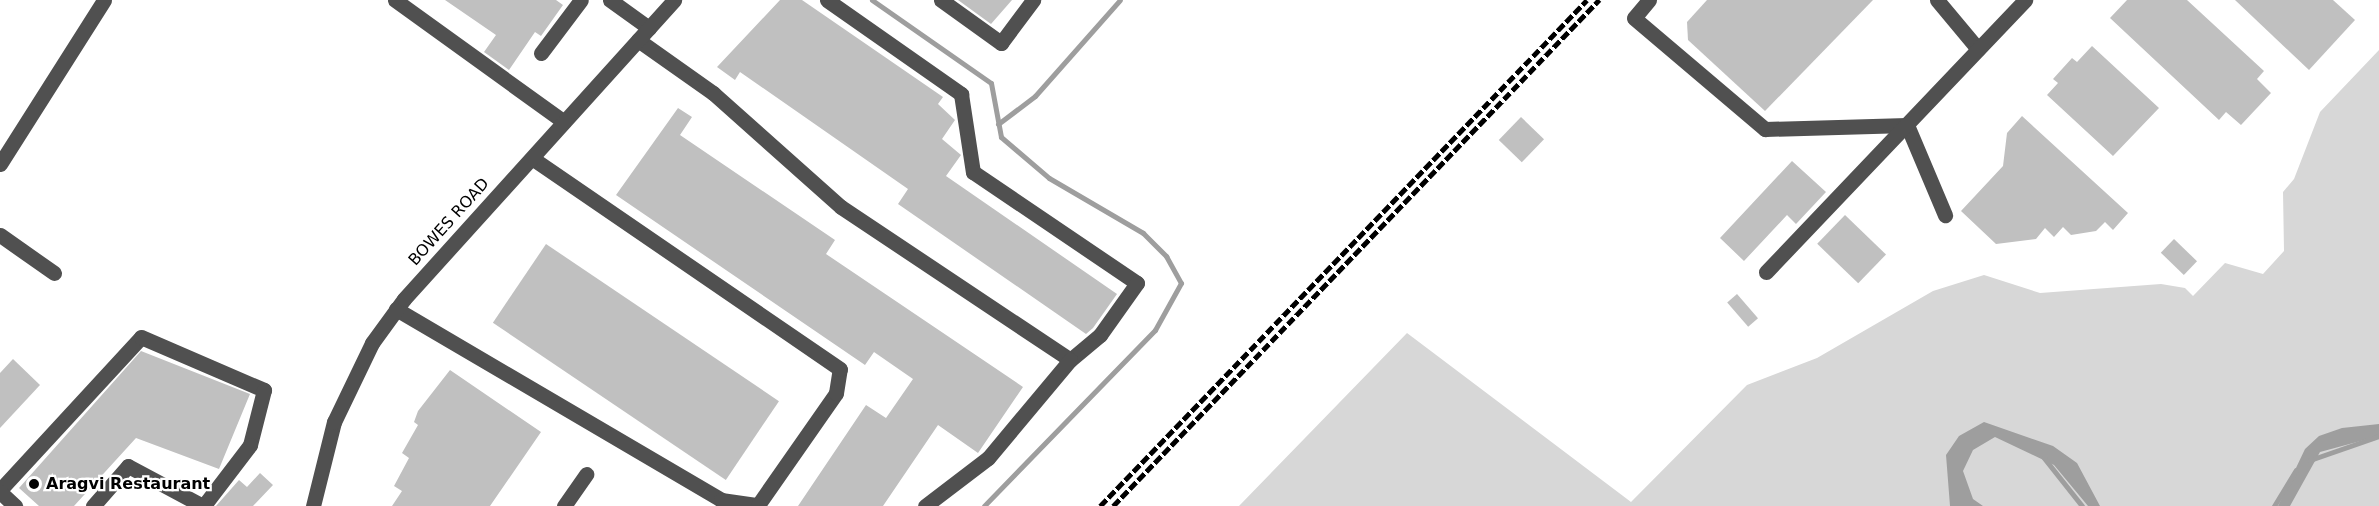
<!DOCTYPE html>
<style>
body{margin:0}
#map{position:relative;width:2379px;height:506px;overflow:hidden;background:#fff;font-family:"DejaVu Sans",sans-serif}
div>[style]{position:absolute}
.green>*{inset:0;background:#d7d7d7}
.water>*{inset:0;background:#9e9e9e}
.stream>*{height:5px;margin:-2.5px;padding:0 2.5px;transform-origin:2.5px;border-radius:2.5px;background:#9e9e9e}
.building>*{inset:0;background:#c0c0c0;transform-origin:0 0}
.minor>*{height:15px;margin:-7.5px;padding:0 7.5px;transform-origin:7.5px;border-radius:7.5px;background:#505050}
.rail>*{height:4.5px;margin-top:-2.25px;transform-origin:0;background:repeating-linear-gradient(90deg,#000 0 9px,transparent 0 12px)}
.dots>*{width:16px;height:16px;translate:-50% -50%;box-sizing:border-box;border:3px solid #fff;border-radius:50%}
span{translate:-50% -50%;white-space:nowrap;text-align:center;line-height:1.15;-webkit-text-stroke:4.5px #fff;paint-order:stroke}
.street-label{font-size:16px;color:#000}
.poi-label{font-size:16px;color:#000;font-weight:700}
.left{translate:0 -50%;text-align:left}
</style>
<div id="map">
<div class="green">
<i style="clip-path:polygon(2379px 50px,2379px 506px,1239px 506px,1407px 333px,1631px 502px,1747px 385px,1817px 358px,1933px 291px,1984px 275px,2040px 293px,2161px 284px,2185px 288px,2193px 296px,2225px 263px,2263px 274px,2284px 251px,2283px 192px,2294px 179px,2320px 112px)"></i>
</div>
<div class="water">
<i style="clip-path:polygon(1984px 422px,2053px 446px,2077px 463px,2100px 506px,2088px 506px,2054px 465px,1995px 437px,1973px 450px,1963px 471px,1973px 499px,1983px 506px,1950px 506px,1946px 455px,1959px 436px)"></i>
<i style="clip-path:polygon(2379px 424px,2379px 436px,2320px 452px,2290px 506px,2278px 506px,2305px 449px,2319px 436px,2342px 428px)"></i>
</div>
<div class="stream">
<i style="left:872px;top:0;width:145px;rotate:34.9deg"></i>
<i style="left:991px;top:83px;width:55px;rotate:79.5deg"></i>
<i style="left:1001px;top:137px;width:63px;rotate:40.5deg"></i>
<i style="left:1049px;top:178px;width:109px;rotate:30.3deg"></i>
<i style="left:1143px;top:233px;width:33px;rotate:45deg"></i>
<i style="left:1166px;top:256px;width:31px;rotate:61deg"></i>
<i style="left:1181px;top:283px;width:54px;rotate:119deg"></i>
<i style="left:1155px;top:330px;width:245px;rotate:134.2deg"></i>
<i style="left:998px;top:124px;width:46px;rotate:-37.1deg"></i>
<i style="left:1035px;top:96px;width:128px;rotate:-48.5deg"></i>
<i style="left:2044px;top:458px;width:61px;rotate:51.6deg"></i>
<i style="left:2310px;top:460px;width:73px;rotate:-19.2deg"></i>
<i style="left:2274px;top:506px;width:42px;rotate:-58.6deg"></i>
</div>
<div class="building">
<i style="clip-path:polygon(445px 0,556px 0,563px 5px,541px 36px,535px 32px,509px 70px,484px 52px,496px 35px)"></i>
<i style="clip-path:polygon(780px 0,802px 0,943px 97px,938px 104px,955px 120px,942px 139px,961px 155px,946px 176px,1117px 294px,1093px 328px,1086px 334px,898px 204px,908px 189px,740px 72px,735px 80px,717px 67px)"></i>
<i style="clip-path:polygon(958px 0,1012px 0,991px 24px)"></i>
<i style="clip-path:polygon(1707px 0,1873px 0,1765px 111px,1688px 40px,1687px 22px)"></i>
<i style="clip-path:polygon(2127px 0,2187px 0,2264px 71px,2257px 79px,2271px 93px,2241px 125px,2226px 112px,2219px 120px,2110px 18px)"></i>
<i style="clip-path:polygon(2235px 0,2333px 0,2355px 20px,2309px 70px)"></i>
<i style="clip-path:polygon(2092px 46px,2159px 108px,2113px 156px,2047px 95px,2058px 83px,2053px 79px,2072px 58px,2077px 62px)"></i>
<i style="clip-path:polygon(678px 108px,692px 117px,680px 135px,835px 240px,826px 254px,1023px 387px,978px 453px,938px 425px,883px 506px,798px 506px,866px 405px,886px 418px,913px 379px,874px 352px,865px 365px,616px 195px)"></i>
<i style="clip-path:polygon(2022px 116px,2128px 213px,2113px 230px,2105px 222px,2096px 231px,2071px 235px,2063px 227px,2054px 237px,2045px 228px,2036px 239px,1996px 244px,1961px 211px,2003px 166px,2007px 133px)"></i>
<i style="left:1521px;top:117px;width:32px;height:32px;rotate:44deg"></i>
<i style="clip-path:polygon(1792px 161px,1826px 192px,1796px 224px,1787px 215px,1744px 261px,1720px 238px)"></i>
<i style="left:1845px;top:215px;width:57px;height:40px;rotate:44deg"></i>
<i style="left:2174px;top:239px;width:32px;height:19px;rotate:44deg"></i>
<i style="left:546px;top:244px;width:281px;height:95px;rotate:34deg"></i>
<i style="left:1737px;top:294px;width:32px;height:13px;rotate:49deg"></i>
<i style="clip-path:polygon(141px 351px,250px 394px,219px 469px,136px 438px,74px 506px,39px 506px,19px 488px)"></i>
<i style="clip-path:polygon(13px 359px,40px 385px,0 428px,0 373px)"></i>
<i style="clip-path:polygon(450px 370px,541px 432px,490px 506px,392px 506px,402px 491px,394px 486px,409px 458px,402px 453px,418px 425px,414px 422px,418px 411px)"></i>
<i style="clip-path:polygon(260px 473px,273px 485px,253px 506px,216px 506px,239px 480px,247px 487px)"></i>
</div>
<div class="minor">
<i style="left:395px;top:0;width:208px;rotate:35.8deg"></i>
<i style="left:610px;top:0;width:48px;rotate:35.7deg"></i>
<i style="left:827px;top:0;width:164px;rotate:35deg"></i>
<i style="left:961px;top:94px;width:79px;rotate:81.3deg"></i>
<i style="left:973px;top:172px;width:198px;rotate:34.1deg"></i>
<i style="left:1137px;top:283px;width:64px;rotate:125.4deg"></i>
<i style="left:1100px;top:335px;width:39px;rotate:140deg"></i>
<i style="left:941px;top:0;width:74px;rotate:35.6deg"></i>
<i style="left:1001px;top:43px;width:54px;rotate:-53.3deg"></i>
<i style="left:1649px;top:0;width:23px;rotate:130deg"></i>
<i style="left:1634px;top:18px;width:172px;rotate:40.3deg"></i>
<i style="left:1765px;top:129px;width:142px;rotate:-1.6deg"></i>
<i style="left:1937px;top:0;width:64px;rotate:50.1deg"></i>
<i style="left:638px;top:40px;width:92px;rotate:35.2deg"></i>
<i style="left:713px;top:93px;width:171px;rotate:41.7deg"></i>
<i style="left:841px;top:207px;width:275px;rotate:33.7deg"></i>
<i style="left:1070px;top:360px;width:128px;rotate:129.9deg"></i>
<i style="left:988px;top:458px;width:79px;rotate:142.7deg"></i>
<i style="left:541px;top:53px;width:66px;rotate:-53deg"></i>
<i style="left:1907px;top:125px;width:98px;rotate:67.1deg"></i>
<i style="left:0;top:164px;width:194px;rotate:-57.6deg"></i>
<i style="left:0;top:235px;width:66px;rotate:35.1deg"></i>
<i style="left:1766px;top:272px;width:376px;rotate:-46.4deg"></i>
<i style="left:396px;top:309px;width:377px;rotate:30.4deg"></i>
<i style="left:721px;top:500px;width:37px;rotate:8deg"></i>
<i style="left:758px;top:505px;width:136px;rotate:-55.1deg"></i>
<i style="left:836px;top:393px;width:24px;rotate:-81deg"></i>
<i style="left:840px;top:369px;width:373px;rotate:-145.6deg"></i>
<i style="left:0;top:490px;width:208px;rotate:-47.3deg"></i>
<i style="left:141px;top:337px;width:134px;rotate:23.3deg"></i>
<i style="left:264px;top:390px;width:57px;rotate:104.3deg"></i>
<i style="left:250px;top:445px;width:74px;rotate:127.3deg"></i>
<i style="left:0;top:492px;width:21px;rotate:43deg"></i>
<i style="left:93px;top:506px;width:53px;rotate:-48.8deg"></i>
<i style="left:128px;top:466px;width:85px;rotate:28.1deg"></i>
<i style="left:313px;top:506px;width:87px;rotate:-76deg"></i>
<i style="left:334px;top:422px;width:88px;rotate:-64.3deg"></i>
<i style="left:372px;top:343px;width:54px;rotate:-54deg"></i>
<i style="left:404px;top:299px;width:403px;rotate:-47.9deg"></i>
<i style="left:564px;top:506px;width:39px;rotate:-55deg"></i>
</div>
<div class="rail">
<i style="left:1100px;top:506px;width:702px;rotate:-46.1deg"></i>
<i style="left:1113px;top:506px;width:702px;rotate:-46.16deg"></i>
</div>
<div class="dots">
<i style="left:34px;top:484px;background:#000"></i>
</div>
<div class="street-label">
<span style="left:449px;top:222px;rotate:-48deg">BOWES ROAD</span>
</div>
<div class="poi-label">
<span class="left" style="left:46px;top:484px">Aragvi Restaurant</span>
</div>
</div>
